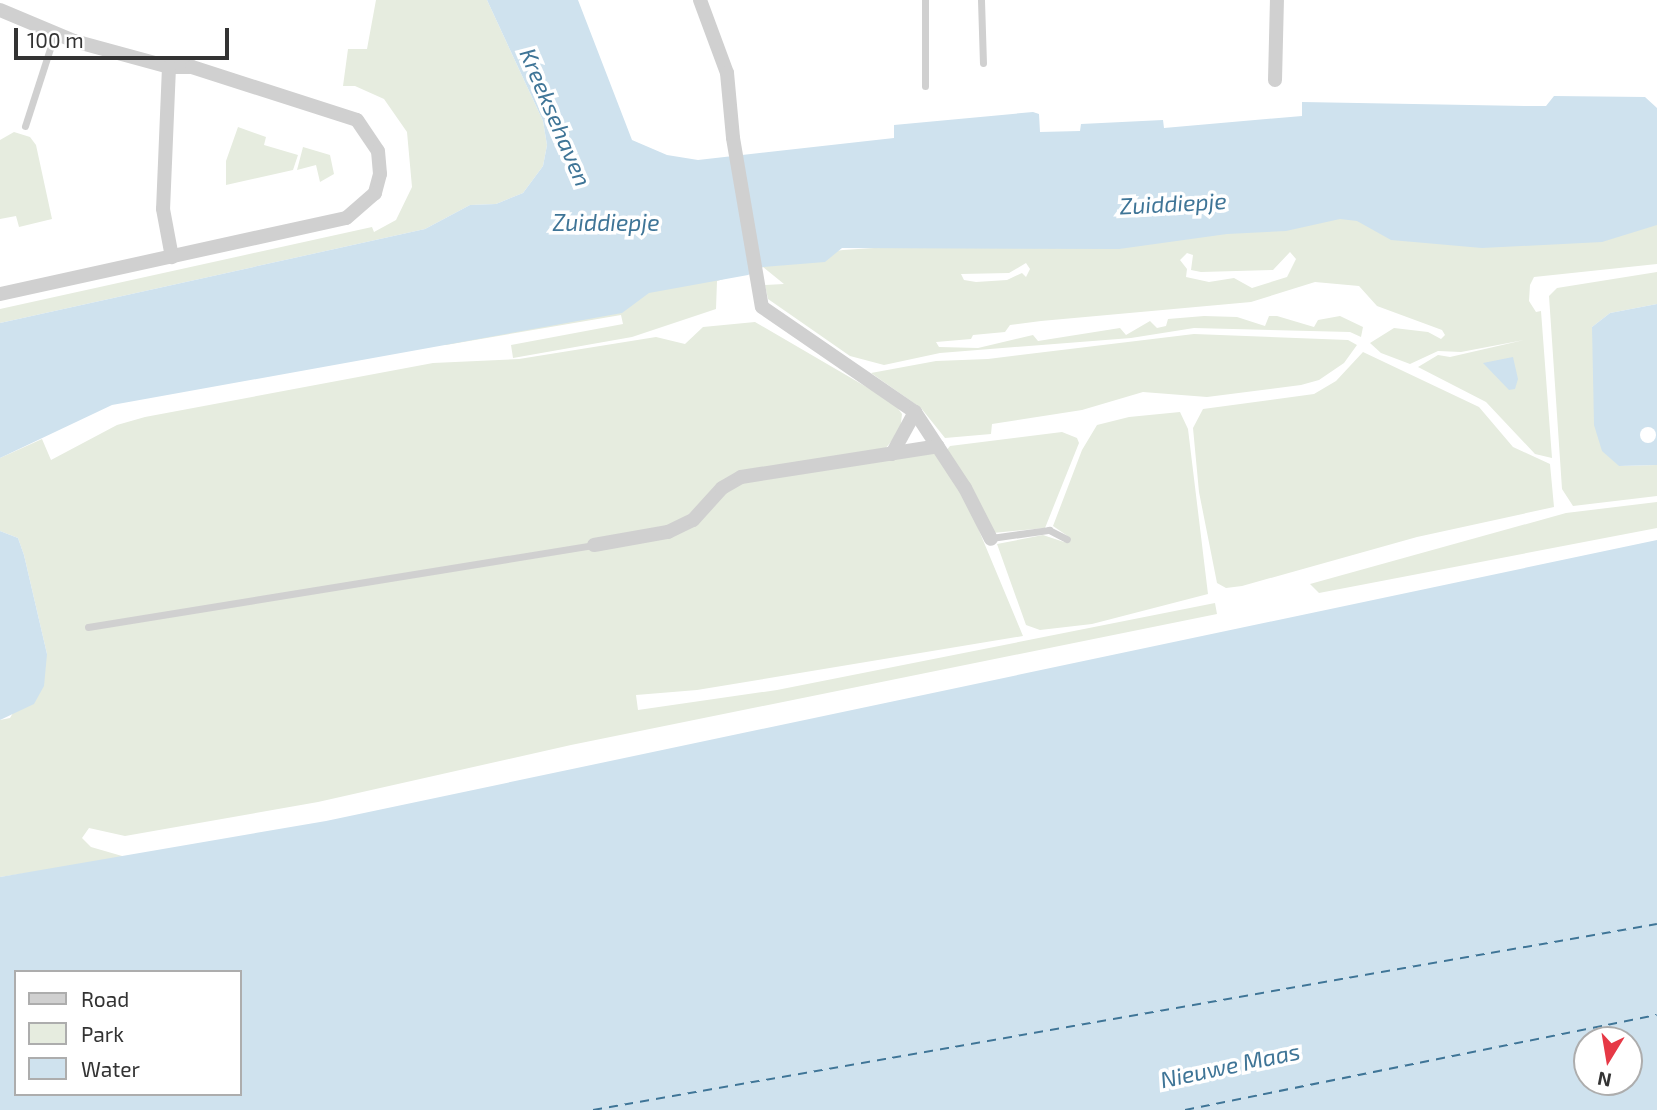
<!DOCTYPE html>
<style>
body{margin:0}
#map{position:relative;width:1657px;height:1110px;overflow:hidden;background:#fff;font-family:"Exo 2",sans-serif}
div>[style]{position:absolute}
.green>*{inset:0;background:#e6ecdf}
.water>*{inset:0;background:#cfe2ee}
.pier>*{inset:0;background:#fff}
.round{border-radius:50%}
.ferry>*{height:2px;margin-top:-1px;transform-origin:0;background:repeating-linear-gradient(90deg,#3f7597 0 9px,transparent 0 16px)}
.service>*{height:7px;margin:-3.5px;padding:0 3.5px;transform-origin:3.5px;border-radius:3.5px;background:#d0d0d0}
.minor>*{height:14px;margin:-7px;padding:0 7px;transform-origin:7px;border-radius:7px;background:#d0d0d0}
span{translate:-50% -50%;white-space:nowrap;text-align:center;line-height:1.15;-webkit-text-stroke:7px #fff;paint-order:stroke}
.water-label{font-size:23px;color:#3f7597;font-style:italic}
.legend{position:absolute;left:14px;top:970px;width:228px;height:126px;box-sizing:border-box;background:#fff;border:2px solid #adadad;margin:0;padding:9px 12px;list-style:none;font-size:21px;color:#333}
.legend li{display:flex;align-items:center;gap:14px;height:35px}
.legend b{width:35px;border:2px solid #adadad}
.north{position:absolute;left:1573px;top:1026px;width:70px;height:70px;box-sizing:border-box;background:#fff;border:2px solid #adadad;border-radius:50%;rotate:191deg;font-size:19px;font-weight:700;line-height:28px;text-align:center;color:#333}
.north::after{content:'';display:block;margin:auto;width:24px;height:32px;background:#e63946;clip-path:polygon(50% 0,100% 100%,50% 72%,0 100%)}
.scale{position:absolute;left:14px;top:28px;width:215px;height:32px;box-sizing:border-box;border:4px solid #333;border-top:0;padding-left:9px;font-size:21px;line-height:24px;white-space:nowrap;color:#333;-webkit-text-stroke:5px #fff;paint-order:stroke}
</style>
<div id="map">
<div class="green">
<i style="clip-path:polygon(376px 0,487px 0,543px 121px,547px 145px,543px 166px,523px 193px,496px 204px,470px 205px,425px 229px,0 323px,0 309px,372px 227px,374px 232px,396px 220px,412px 187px,407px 132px,384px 99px,355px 86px,343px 86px,348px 49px,367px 49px)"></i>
<i style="clip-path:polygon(238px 127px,266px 137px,264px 145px,298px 155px,293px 170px,226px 185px,226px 161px)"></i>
<i style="clip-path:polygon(14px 132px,30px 137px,36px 145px,52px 219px,19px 227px,16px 216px,0 219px,0 140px)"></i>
<i style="clip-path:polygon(303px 147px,330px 155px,334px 174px,320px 182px,316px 165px,297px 170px)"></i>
<i style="clip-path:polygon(evenodd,1657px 205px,1657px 264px,1534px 277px,1530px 285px,1529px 301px,1536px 312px,1541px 311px,1552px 458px,1535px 454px,1486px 402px,1418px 367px,1438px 355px,1450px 357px,1524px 340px,1461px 352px,1438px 351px,1410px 364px,1381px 353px,1370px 343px,1394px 328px,1428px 332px,1441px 339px,1445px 335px,1442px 330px,1377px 306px,1359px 286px,1315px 282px,1251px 302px,1041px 321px,1010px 325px,1005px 332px,973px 335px,971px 339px,936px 342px,939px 347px,978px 348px,1033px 335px,1038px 341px,1120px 328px,1126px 335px,1150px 321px,1157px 328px,1166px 326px,1168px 319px,1204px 316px,1237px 317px,1265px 326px,1269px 316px,1277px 316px,1314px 327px,1318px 320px,1340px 316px,1363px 327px,1361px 337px,1350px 332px,1194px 328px,1131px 338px,940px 353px,884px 365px,850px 356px,768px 299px,765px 285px,784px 284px,763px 267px,717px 281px,716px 309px,632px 337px,513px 358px,511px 345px,623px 324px,621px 315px,446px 345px,440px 341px,756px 261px,843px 250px,1340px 218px,1657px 205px,1290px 252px,1296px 259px,1287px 277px,1252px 288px,1234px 278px,1209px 282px,1186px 277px,1187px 269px,1180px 260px,1187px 253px,1193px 255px,1191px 270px,1201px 272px,1273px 270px,1290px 252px,1657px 205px,1026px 263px,1030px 269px,1026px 277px,1022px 273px,1007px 280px,976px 282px,964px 280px,961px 274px,1009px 273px,1026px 263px)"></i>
<i style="clip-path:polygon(1657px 272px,1657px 304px,1610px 313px,1592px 327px,1619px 466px,1657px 465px,1657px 496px,1573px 506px,1562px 489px,1549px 296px,1557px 288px)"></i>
<i style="clip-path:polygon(755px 322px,894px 403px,902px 414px,900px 431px,885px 449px,758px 469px,704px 502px,657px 539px,741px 482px,935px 452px,970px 509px,1023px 636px,697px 690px,636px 695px,638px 710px,777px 690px,1215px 603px,1217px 614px,571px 745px,318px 802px,125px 836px,89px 828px,82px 838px,91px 847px,129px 858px,0 877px,0 720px,10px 718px,47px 654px,24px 555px,18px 538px,0 531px,0 458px,42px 439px,51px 460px,117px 425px,145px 417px,433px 363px,519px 359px,656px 337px,685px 344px,703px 327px)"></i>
<i style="clip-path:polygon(1194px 334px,1348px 340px,1357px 345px,1344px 363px,1319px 380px,1301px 385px,1207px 397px,1143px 392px,1082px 410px,992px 424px,991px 434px,945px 438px,921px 408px,871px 373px,936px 361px,988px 359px)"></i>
<i style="clip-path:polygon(1363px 352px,1479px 407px,1513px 447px,1550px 464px,1554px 507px,1417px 537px,1242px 586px,1226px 588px,1217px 583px,1199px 492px,1193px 428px,1203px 409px,1314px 394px,1336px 381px)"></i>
<i style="clip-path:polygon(1180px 412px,1188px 429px,1208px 594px,1092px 624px,1040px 630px,1026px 625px,997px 544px,1043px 535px,1064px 542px,1069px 537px,1053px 526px,1082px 450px,1097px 425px,1129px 417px)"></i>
<i style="clip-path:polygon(1062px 432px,1077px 438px,1079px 443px,1045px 528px,993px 533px,946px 451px,950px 446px)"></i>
<i style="clip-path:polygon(1657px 502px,1657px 528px,1319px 593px,1310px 584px,1566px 513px)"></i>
</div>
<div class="water">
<i style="clip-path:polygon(487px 0,578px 0,632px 140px,667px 155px,698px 160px,894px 138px,894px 125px,1033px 112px,1039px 114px,1040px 132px,1080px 131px,1081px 124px,1163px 120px,1164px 128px,1302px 116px,1302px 102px,1525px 106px,1546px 106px,1554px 96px,1645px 97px,1657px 108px,1657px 225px,1602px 242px,1482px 248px,1391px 240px,1357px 221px,1340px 219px,1286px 231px,1227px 234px,1119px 249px,842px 248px,825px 262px,763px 267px,748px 275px,649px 293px,622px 313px,112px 405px,0 458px,0 323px,425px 229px,470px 205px,496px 204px,523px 193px,543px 166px,547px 145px,543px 121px)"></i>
<i style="clip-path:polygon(1657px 304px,1657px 465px,1619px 466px,1602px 451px,1594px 425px,1592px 327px,1610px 313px)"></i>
<i style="clip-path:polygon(1513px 357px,1518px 379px,1515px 389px,1509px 390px,1483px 363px)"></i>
<i style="clip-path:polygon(0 531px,18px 538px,24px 555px,47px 654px,44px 686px,34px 704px,0 720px)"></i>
<i style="clip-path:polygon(evenodd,1657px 540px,1657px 1110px,0 1110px,0 877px,326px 821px,1657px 540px,16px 972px,240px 972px,240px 1094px,16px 1094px,16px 972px,1657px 540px,1587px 1040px,1629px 1040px,1629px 1082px,1587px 1082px,1587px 1040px)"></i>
</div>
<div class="pier">
<i class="round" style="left:1640px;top:427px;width:16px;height:16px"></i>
</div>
<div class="ferry">
<i style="left:593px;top:1110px;width:1080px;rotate:-9.92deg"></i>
<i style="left:1185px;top:1110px;width:481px;rotate:-11.4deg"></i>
</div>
<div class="service">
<i style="left:925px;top:0;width:86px;rotate:90deg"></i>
<i style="left:981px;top:0;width:63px;rotate:88.2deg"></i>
<i style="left:25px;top:126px;width:98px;rotate:-72.1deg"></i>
<i style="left:991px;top:538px;width:59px;rotate:-7.9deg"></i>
<i style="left:1049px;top:530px;width:20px;rotate:27deg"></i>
<i style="left:88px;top:627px;width:513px;rotate:-9.21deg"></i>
</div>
<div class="minor">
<i style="left:700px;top:0;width:78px;rotate:69.7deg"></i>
<i style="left:727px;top:73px;width:65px;rotate:84.7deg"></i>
<i style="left:733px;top:138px;width:171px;rotate:80.3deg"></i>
<i style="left:762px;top:307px;width:186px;rotate:34.5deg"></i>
<i style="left:915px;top:412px;width:91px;rotate:56.7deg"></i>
<i style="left:965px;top:488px;width:57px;rotate:63deg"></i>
<i style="left:0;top:10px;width:80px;rotate:22.7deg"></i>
<i style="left:74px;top:41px;width:98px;rotate:15.3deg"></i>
<i style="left:169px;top:67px;width:23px"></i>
<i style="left:192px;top:67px;width:173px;rotate:17.8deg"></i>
<i style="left:357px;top:120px;width:37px;rotate:56deg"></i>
<i style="left:378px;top:151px;width:23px;rotate:85deg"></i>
<i style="left:380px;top:174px;width:20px;rotate:105deg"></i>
<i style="left:375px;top:193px;width:38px;rotate:139deg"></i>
<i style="left:346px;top:218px;width:354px;rotate:167.6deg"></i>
<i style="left:169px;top:67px;width:142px;rotate:92.4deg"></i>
<i style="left:163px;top:209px;width:49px;rotate:79.4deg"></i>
<i style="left:1275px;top:80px;width:80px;rotate:-88.6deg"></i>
<i style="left:892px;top:454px;width:48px;rotate:-61.3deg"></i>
<i style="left:594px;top:545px;width:75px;rotate:-10deg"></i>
<i style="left:668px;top:532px;width:28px;rotate:-26deg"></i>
<i style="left:693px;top:520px;width:43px;rotate:-47.8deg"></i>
<i style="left:722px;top:488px;width:22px;rotate:-30deg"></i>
<i style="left:741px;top:477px;width:199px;rotate:-8.9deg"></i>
</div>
<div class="water-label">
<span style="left:556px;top:117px;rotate:67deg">Kreeksehaven</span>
<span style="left:1173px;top:203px;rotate:-3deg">Zuiddiepje</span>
<span style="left:606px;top:222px">Zuiddiepje</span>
<span style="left:1230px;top:1065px;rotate:-12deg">Nieuwe Maas</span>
</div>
<ul class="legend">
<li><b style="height:9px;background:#d0d0d0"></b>Road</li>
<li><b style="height:19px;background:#e6ecdf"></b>Park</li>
<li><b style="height:19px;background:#cfe2ee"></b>Water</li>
</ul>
<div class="north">N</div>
<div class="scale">100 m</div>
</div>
